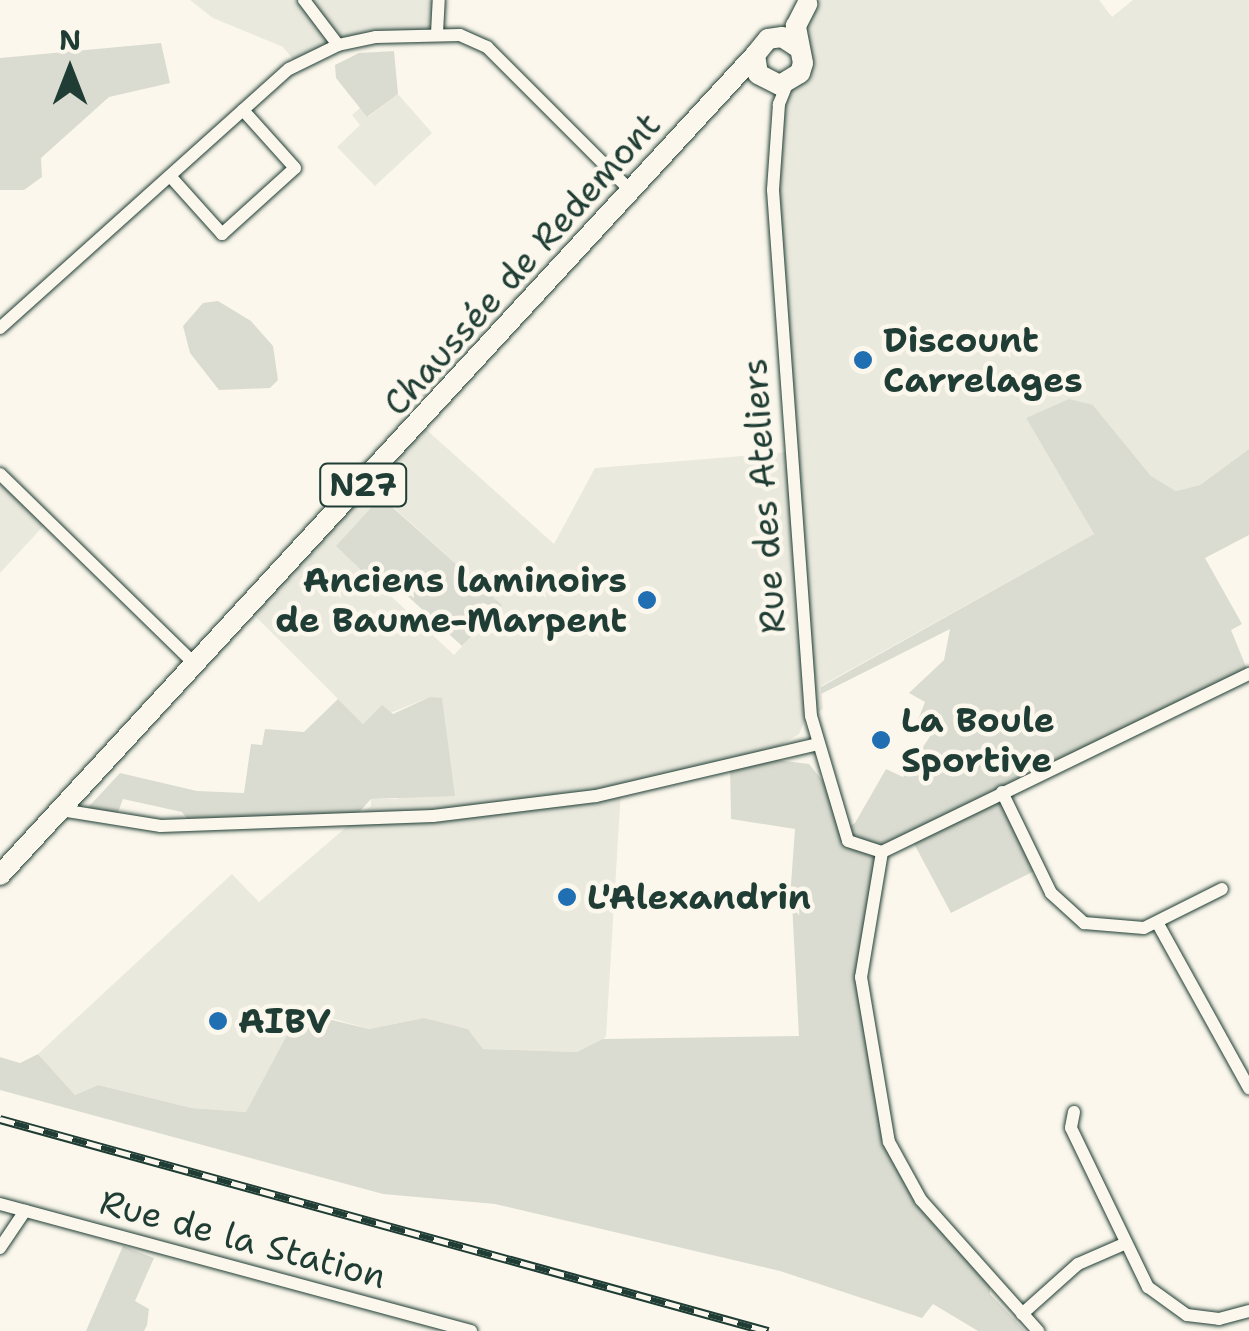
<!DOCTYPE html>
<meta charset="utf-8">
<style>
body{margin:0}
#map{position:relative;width:1249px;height:1331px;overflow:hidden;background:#fbf7ec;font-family:"Shantell Sans",sans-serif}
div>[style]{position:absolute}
.built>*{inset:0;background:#eae9de}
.green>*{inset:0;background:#dbdcd1}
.roads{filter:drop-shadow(0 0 2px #1f3d34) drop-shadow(0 0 2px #1f3d34)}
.street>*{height:12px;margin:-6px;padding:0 6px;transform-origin:6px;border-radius:6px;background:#fbf7ec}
.primary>*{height:20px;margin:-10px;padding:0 10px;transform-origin:10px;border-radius:10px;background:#fbf7ec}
.rail>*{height:9px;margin-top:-4.5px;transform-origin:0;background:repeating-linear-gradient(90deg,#fbf7ec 0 15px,#1f3d34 0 30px);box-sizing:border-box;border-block:2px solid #1f3d34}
.dots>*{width:28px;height:28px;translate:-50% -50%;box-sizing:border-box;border:5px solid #fbf7ec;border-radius:50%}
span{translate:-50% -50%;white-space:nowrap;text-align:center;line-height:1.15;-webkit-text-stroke:9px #fbf7ec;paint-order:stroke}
.shield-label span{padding:2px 8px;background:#fbf7ec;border:2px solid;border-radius:8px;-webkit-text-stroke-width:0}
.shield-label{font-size:32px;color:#1f3d34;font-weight:700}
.street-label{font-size:35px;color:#1f3d34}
.poi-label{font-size:35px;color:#1f3d34;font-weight:700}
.left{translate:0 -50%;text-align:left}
.right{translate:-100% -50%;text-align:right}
.north{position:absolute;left:20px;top:20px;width:100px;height:100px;-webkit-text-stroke:8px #fbf7ec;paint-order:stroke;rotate:0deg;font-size:28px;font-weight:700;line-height:40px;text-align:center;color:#1f3d34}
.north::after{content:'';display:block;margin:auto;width:35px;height:45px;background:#1f3d34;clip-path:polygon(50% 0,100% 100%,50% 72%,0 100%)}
</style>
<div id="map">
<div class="built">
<i style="clip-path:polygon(190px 0,439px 0,437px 33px,376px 37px,297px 64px,283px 47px,213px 18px)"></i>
<i style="clip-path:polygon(evenodd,810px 0,1099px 0,1112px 17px,1133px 0,1249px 0,1249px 449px,1200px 485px,1176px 491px,1151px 476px,1093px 405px,1026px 418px,1094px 534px,821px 686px,823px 709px,806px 718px,799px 734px,759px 758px,621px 790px,606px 1036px,598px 1046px,578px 1052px,483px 1049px,468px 1029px,424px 1018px,369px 1029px,310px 1012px,297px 1015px,247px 1112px,192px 1108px,98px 1085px,75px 1095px,38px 1054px,232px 874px,259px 902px,371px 806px,371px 799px,398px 799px,430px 697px,363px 724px,247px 608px,420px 424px,554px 544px,595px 468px,790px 452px,773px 201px,779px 104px,802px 55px,810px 0,382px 497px,501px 604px,454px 655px,363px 570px,382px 497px)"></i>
<i style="clip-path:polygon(398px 94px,432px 133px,375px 186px,337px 147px,360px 125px,352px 115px,360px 108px,368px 117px)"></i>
<i style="clip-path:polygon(0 474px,48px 521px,0 573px)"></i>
</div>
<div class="green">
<i style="clip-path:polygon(161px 43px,170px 83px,109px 97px,41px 158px,42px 177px,24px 190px,0 190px,0 58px)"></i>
<i style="clip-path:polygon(394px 51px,398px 94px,367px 117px,336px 78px,335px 65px,359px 53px)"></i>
<i style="clip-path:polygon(218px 301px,251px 321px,273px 346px,278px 380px,270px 388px,219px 390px,190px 353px,183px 326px,203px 303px)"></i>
<i style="clip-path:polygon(1069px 399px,1093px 405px,1151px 476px,1176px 491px,1200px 485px,1249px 449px,1249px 535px,1205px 558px,1242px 624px,1231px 630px,1249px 674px,1003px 792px,1038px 869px,951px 913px,911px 838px,882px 852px,861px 977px,897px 1163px,990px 1279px,990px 1294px,1025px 1331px,978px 1331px,933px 1304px,922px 1318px,780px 1271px,495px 1204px,383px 1194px,0 1090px,0 1057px,20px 1063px,38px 1054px,75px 1095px,98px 1085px,192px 1108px,246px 1112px,299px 1012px,369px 1029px,424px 1018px,468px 1029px,483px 1049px,577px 1052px,603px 1039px,799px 1036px,791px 884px,795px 829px,731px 819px,730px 763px,759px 758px,809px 764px,831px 791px,844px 829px,855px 823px,886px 769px,903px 777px,933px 732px,918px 720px,925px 702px,909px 693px,944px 660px,950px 629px,821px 694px,821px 687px,1094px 534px,1026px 418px)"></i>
<i style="clip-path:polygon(381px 497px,502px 605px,462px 646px,389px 579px,380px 588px,336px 546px)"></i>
<i style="clip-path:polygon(430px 697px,442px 698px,455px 796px,371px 799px,352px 820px,192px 825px,182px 812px,123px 799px,115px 820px,82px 814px,120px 773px,197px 791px,244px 793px,251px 744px,262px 745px,265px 729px,304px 732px,338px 699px,363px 724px,382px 705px,393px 714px)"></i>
<i style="clip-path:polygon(123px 1246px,154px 1258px,135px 1301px,149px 1309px,147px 1325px,144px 1331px,86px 1331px)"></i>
</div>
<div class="roads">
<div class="street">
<i style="left:304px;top:0;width:56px;rotate:52.9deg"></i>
<i style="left:437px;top:33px;width:33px;rotate:-87deg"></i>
<i style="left:787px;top:84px;width:22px;rotate:112deg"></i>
<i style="left:779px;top:104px;width:86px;rotate:94deg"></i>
<i style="left:773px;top:190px;width:527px;rotate:85.87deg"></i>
<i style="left:811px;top:716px;width:130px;rotate:73.5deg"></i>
<i style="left:848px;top:841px;width:36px;rotate:18deg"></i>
<i style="left:170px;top:176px;width:78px;rotate:48.1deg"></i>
<i style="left:222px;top:234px;width:98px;rotate:-42.1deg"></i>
<i style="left:295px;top:168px;width:78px;rotate:-131.9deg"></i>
<i style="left:0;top:328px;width:388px;rotate:-41.9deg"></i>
<i style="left:289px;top:69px;width:55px;rotate:-26.1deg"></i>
<i style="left:338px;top:45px;width:39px;rotate:-12deg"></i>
<i style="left:376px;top:37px;width:84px;rotate:-1.4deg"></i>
<i style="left:460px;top:35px;width:30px;rotate:24deg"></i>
<i style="left:487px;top:47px;width:205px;rotate:45deg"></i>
<i style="left:0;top:474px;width:272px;rotate:44.3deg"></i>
<i style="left:1002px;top:792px;width:112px;rotate:64.1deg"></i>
<i style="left:1051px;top:893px;width:45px;rotate:42.3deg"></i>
<i style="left:1084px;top:923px;width:60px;rotate:4.8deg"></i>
<i style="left:1144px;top:928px;width:87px;rotate:-26.6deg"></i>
<i style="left:61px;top:810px;width:101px;rotate:9.1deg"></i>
<i style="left:161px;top:826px;width:272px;rotate:-2.1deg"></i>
<i style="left:433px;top:816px;width:164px;rotate:-7deg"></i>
<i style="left:596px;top:796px;width:227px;rotate:-13.2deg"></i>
<i style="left:882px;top:852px;width:127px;rotate:99.5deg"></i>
<i style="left:861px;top:977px;width:167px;rotate:80.4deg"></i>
<i style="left:889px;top:1142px;width:66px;rotate:61.1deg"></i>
<i style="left:921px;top:1200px;width:176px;rotate:48.2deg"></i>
<i style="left:882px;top:852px;width:408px;rotate:-25.9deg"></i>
<i style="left:1158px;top:924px;width:188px;rotate:61deg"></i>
<i style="left:1074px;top:1112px;width:16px;rotate:101deg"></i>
<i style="left:1071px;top:1128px;width:177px;rotate:64.2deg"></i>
<i style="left:1148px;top:1287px;width:48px;rotate:35.7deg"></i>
<i style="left:1187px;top:1315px;width:32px;rotate:7deg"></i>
<i style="left:1219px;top:1319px;width:31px;rotate:-15deg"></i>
<i style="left:0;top:1204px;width:488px;rotate:15.1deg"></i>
<i style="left:0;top:1248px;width:45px;rotate:-56deg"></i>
<i style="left:1022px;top:1314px;width:75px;rotate:-41.8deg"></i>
<i style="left:1078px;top:1264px;width:52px;rotate:-23.6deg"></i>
</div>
<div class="primary">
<i style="left:799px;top:48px;width:20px;rotate:-147deg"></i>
<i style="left:782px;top:37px;width:14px;rotate:172deg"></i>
<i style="left:768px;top:39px;width:21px;rotate:129deg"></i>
<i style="left:755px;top:55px;width:19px;rotate:81deg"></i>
<i style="left:758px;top:74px;width:25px;rotate:27deg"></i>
<i style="left:780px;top:85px;width:23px;rotate:-31deg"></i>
<i style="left:800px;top:73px;width:10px;rotate:-73deg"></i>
<i style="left:803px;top:63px;width:38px;rotate:-101deg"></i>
<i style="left:796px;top:26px;width:25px;rotate:-63deg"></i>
<i style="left:0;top:875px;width:1115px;rotate:-47.36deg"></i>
</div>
</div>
<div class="rail">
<i style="left:0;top:1119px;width:797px;rotate:15.43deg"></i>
</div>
<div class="dots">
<i style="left:863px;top:360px;background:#1f6fb2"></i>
<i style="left:647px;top:600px;background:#1f6fb2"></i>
<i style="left:881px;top:740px;background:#1f6fb2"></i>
<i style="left:567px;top:897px;background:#1f6fb2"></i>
<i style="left:218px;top:1021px;background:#1f6fb2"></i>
</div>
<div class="shield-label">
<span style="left:363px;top:485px">N27</span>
</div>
<div class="street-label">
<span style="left:522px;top:264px;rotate:-48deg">Chaussée de Redemont</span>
<span style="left:764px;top:496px;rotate:-94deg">Rue des Ateliers</span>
<span style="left:243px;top:1239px;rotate:15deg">Rue de la Station</span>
</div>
<div class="poi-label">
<span class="left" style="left:883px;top:360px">Discount<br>Carrelages</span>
<span class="right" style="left:627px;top:600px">Anciens laminoirs<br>de Baume-Marpent</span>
<span class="left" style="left:901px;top:740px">La Boule<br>Sportive</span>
<span class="left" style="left:587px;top:897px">L'Alexandrin</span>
<span class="left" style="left:238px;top:1021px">AIBV</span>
</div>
<div class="north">N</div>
</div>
